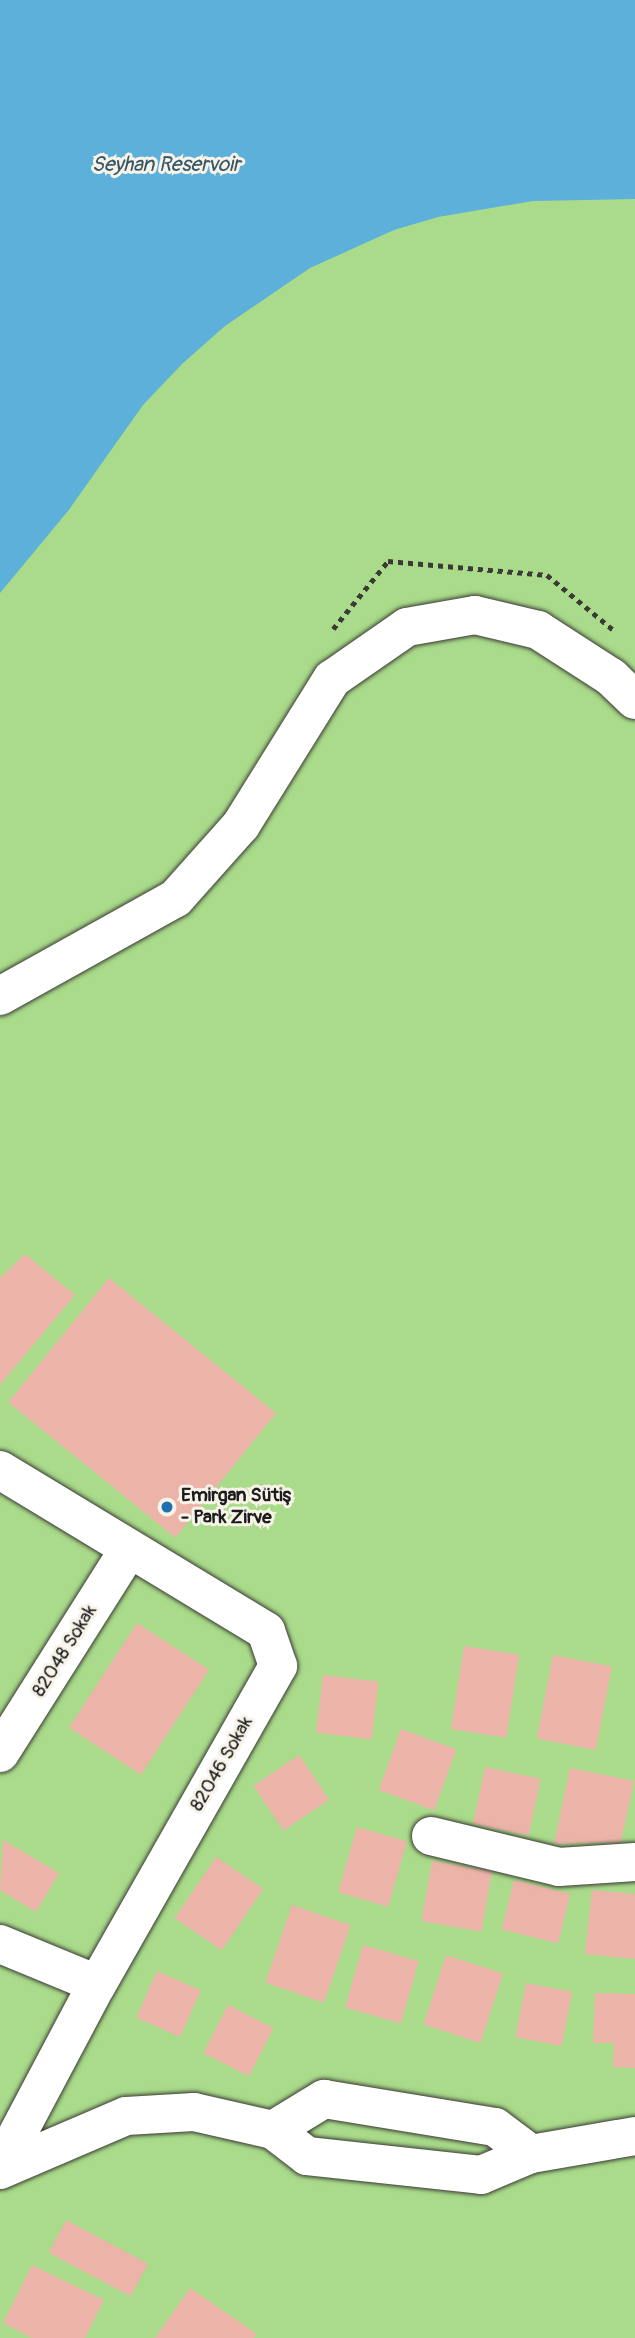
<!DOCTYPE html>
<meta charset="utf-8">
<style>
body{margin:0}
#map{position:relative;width:635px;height:2338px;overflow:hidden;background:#f0e1c4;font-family:Pangolin,sans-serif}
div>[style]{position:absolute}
.green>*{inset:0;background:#a9db8a;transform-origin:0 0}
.water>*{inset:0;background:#5db0d9}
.building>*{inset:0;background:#ecb4a9;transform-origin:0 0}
.path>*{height:4.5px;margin-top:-2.25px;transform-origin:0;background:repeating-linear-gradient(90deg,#3c3a35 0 5px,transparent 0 10px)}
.roads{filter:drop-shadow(0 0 2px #3c3a35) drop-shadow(0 0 2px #3c3a35)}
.minor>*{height:38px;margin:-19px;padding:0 19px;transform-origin:19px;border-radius:19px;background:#fff}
.dots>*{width:19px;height:19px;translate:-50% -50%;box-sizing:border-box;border:4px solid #f7f3e8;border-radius:50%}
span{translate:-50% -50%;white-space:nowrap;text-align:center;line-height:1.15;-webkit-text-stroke:6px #f7f3e8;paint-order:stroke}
.poi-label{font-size:19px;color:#1c1c1c;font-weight:700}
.left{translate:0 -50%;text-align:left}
.street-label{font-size:19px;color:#1c1c1c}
.water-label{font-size:21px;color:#365768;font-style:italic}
</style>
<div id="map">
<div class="green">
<i style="left:0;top:0;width:635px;height:2338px"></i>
</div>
<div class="water">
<i style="clip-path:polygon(0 0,635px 0,635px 199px,533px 201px,438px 217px,394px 230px,310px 268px,225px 326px,182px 364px,143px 405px,68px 511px,0 593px)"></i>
</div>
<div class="building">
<i style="clip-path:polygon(25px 1254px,75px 1295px,0 1385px,0 1278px)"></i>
<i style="left:109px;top:1278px;width:215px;height:160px;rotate:39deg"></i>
<i style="left:137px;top:1623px;width:86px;height:125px;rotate:33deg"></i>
<i style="left:464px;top:1646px;width:56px;height:84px;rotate:9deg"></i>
<i style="left:553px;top:1655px;width:60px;height:85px;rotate:11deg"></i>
<i style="left:323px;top:1675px;width:56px;height:58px;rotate:7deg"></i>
<i style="left:401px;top:1729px;width:59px;height:65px;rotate:20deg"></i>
<i style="left:299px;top:1755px;width:54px;height:55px;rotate:56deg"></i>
<i style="left:485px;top:1767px;width:57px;height:58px;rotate:12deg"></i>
<i style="clip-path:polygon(570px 1768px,634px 1781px,621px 1842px,554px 1844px)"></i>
<i style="left:357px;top:1827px;width:52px;height:68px;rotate:16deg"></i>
<i style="clip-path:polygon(3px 1840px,59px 1873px,36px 1912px,0 1890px)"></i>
<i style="left:216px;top:1857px;width:57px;height:74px;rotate:34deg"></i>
<i style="left:432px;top:1861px;width:61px;height:61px;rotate:10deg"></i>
<i style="left:514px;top:1880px;width:58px;height:51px;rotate:14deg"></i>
<i style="clip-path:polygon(592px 1890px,635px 1894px,635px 1959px,585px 1954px)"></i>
<i style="left:292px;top:1905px;width:62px;height:82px;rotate:19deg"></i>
<i style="left:363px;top:1945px;width:58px;height:65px;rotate:16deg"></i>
<i style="left:446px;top:1955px;width:60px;height:73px;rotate:18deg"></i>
<i style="left:157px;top:1971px;width:48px;height:51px;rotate:24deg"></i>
<i style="left:526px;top:1983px;width:47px;height:55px;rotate:11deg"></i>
<i style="clip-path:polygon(595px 1993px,635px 1994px,635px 2068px,613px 2067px,614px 2043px,593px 2043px)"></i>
<i style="left:228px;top:2005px;width:51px;height:54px;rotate:27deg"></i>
<i style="left:66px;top:2220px;width:93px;height:37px;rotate:28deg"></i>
<i style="clip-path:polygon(32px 2265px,104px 2300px,85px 2338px,32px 2338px,3px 2323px)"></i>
<i style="clip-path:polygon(190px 2288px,257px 2334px,254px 2338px,155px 2338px)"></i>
</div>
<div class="path">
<i style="left:333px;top:629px;width:87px;rotate:-51deg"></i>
<i style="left:388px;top:561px;width:160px;rotate:5deg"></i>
<i style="left:547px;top:575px;width:89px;rotate:39.6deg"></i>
</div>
<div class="roads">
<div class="minor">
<i style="left:0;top:996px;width:201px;rotate:-29.1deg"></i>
<i style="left:176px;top:898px;width:98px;rotate:-48.3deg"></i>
<i style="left:241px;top:825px;width:172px;rotate:-58.1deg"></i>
<i style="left:332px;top:679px;width:91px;rotate:-34.7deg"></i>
<i style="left:407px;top:627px;width:69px;rotate:-10deg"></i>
<i style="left:475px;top:615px;width:65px;rotate:13.4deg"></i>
<i style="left:538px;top:630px;width:87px;rotate:32.8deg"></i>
<i style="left:611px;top:677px;width:33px;rotate:44deg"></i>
<i style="left:0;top:1470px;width:311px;rotate:31.2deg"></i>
<i style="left:266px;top:1631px;width:37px;rotate:71deg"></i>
<i style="left:278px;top:1666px;width:366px;rotate:119.6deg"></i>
<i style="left:97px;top:1984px;width:207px;rotate:117.9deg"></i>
<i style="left:0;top:1753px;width:241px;rotate:-57.7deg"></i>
<i style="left:431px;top:1836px;width:132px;rotate:13.6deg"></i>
<i style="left:559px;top:1867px;width:76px;rotate:-3.8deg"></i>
<i style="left:0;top:1944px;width:105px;rotate:22.4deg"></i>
<i style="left:273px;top:2130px;width:60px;rotate:-31.3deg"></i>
<i style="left:324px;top:2099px;width:173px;rotate:9.3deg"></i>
<i style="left:495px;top:2127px;width:45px;rotate:36.9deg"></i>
<i style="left:0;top:2170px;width:137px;rotate:-23.2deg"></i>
<i style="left:126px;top:2116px;width:68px;rotate:-3.4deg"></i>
<i style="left:194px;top:2112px;width:81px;rotate:12.8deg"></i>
<i style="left:273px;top:2130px;width:43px;rotate:37.4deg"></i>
<i style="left:307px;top:2156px;width:175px;rotate:6.2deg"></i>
<i style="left:481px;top:2175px;width:54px;rotate:-22.8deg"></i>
<i style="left:531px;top:2154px;width:106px;rotate:-9.8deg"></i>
</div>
</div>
<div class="dots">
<i style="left:167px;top:1507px;background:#1f6fb2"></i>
</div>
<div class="poi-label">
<span class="left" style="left:181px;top:1507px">Emirgan Sütiş<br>- Park Zirve</span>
</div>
<div class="street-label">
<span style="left:65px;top:1651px;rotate:-58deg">82048 Sokak</span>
<span style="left:222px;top:1764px;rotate:-60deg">82046 Sokak</span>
</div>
<div class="water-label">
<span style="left:166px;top:165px">Seyhan Reservoir</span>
</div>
</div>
